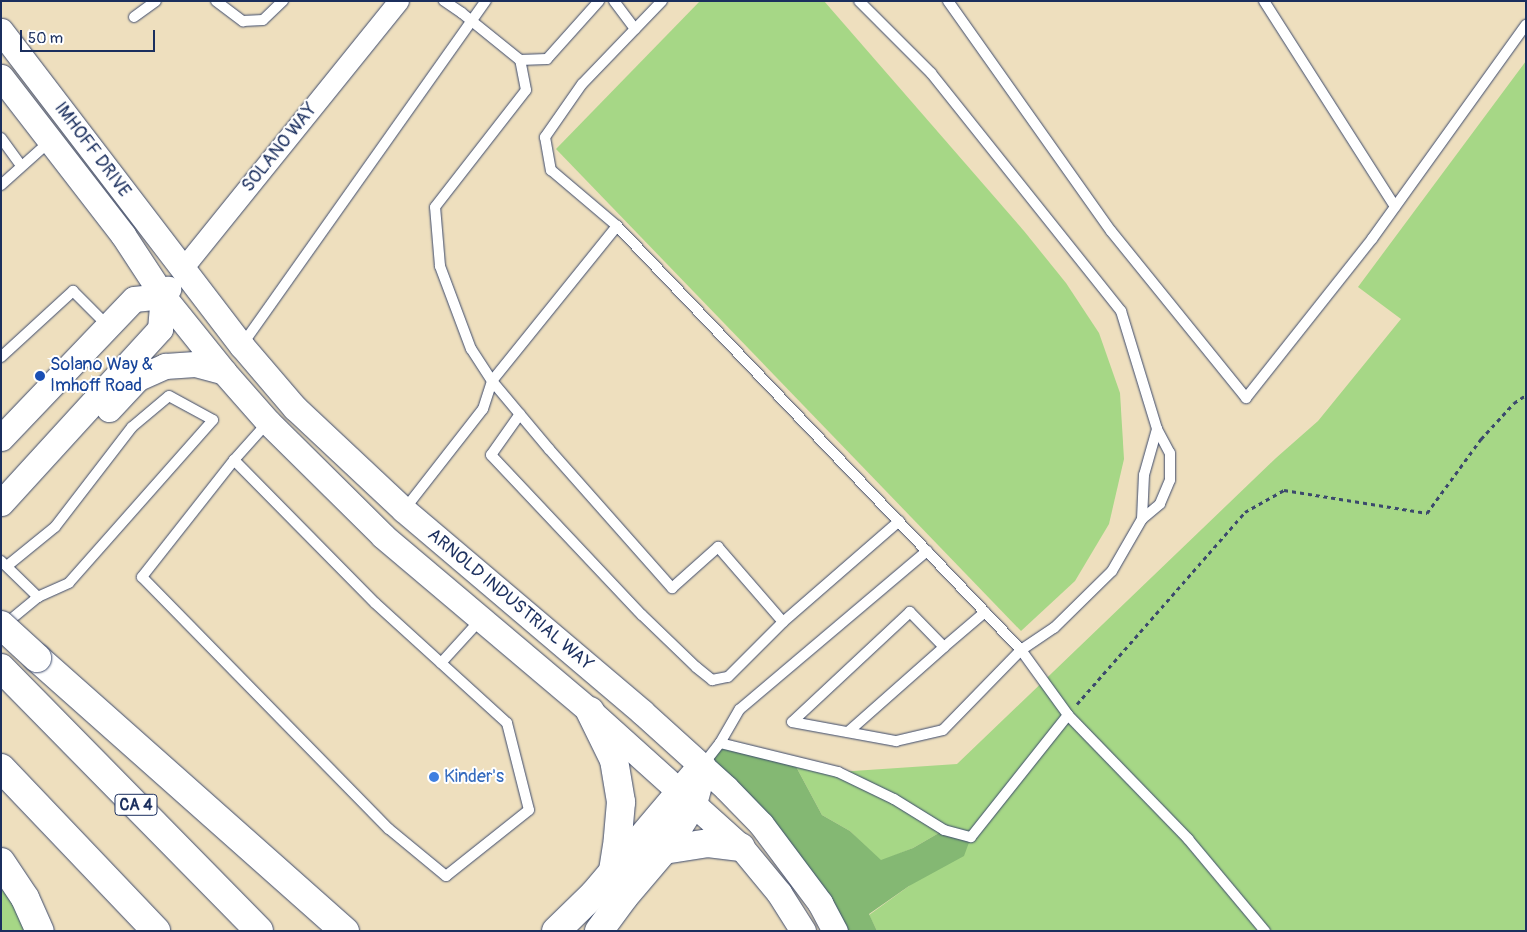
<!DOCTYPE html>
<style>
body{margin:0}
#map{position:relative;width:1527px;height:932px;overflow:hidden;background:#eedfbe;font-family:Pangolin,sans-serif}
div>[style]{position:absolute}
.green>*{inset:0;background:#a6d786}
.forest>*{inset:0;background:#84b873}
.path>*{height:3px;margin-top:-1.5px;transform-origin:0;background:repeating-linear-gradient(90deg,#3b496c 0 4px,transparent 0 8px)}
.roads{filter:drop-shadow(0 0 1px #3b496c) drop-shadow(0 0 1px #3b496c)}
.service>*{height:10px;margin:-5px;padding:0 5px;transform-origin:5px;border-radius:5px;background:#fff}
.minor>*{height:20px;margin:-10px;padding:0 10px;transform-origin:10px;border-radius:10px;background:#fff}
.tertiary>*{height:25px;margin:-12.5px;padding:0 12.5px;transform-origin:12.5px;border-radius:12.5px;background:#fff}
.motorway>*{height:28px;margin:-14px;padding:0 14px;transform-origin:14px;border-radius:14px;background:#fff}
.bridges{filter:drop-shadow(0 0 1px #3b496c) drop-shadow(0 0 1px #3b496c)}
.motorway-bridge>*{height:28px;margin:-14px;padding:0 14px;transform-origin:14px;border-radius:14px;background:#fff}
.dots>*{width:14px;height:14px;translate:-50% -50%;box-sizing:border-box;border:2px solid #fff;border-radius:50%}
span{translate:-50% -50%;white-space:nowrap;text-align:center;line-height:1.15;-webkit-text-stroke:4px #fff;paint-order:stroke}
.shield-label span{padding:1px 4px;background:#fff;border:1px solid;border-radius:4px;-webkit-text-stroke-width:0}
.shield-label{font-size:16px;color:#1b2f5e;font-weight:700}
.street-label{font-size:18px;color:#1b2f5e}
.transit-label{font-size:18px;color:#164399}
.left{translate:0 -50%;text-align:left}
.shop-label{font-size:18px;color:#366cbe}
.frame{position:absolute;inset:0;border:2px solid #1b2f5e;pointer-events:none}
.scale{position:absolute;left:20px;top:30px;width:135px;height:22px;box-sizing:border-box;border:2px solid #1b2f5e;border-top:0;padding-left:6px;font-size:15px;line-height:18px;white-space:nowrap;color:#1b2f5e;-webkit-text-stroke:4px #fff;paint-order:stroke}
</style>
<div id="map">
<div class="green">
<i style="clip-path:polygon(700px 1px,824px 1px,1024px 231px,1066px 283px,1099px 333px,1120px 393px,1124px 459px,1109px 524px,1075px 581px,1021px 631px,556px 149px)"></i>
<i style="clip-path:polygon(1526px 61px,1526px 931px,877px 931px,869px 915px,909px 886px,944px 830px,913px 848px,881px 861px,850px 831px,822px 815px,793px 761px,838px 772px,957px 764px,1276px 458px,1318px 421px,1401px 319px,1358px 287px)"></i>
<i style="clip-path:polygon(1px 862px,40px 931px,1px 931px)"></i>
</div>
<div class="forest">
<i style="clip-path:polygon(720px 743px,793px 761px,822px 815px,850px 831px,881px 860px,913px 848px,944px 830px,971px 837px,964px 856px,909px 886px,869px 914px,877px 931px,835px 931px,702px 766px)"></i>
</div>
<div class="path">
<i style="left:1077px;top:704px;width:255px;rotate:-48.8deg"></i>
<i style="left:1245px;top:512px;width:45px;rotate:-29.4deg"></i>
<i style="left:1284px;top:490px;width:145px;rotate:9.1deg"></i>
<i style="left:1427px;top:513px;width:92px;rotate:-53.9deg"></i>
<i style="left:1481px;top:439px;width:49px;rotate:-47.5deg"></i>
<i style="left:1514px;top:403px;width:14px;rotate:-34deg"></i>
</div>
<div class="roads">
<div class="service">
<i style="left:216px;top:1px;width:34px;rotate:37deg"></i>
<i style="left:243px;top:21px;width:20px;rotate:-3deg"></i>
<i style="left:263px;top:20px;width:28px;rotate:-44deg"></i>
<i style="left:614px;top:1px;width:35px;rotate:53deg"></i>
<i style="left:662px;top:1px;width:115px;rotate:133.9deg"></i>
<i style="left:582px;top:84px;width:65px;rotate:124.9deg"></i>
<i style="left:545px;top:137px;width:34px;rotate:80deg"></i>
<i style="left:551px;top:170px;width:87px;rotate:40.3deg"></i>
<i style="left:617px;top:226px;width:586px;rotate:46.38deg"></i>
<i style="left:1021px;top:650px;width:80px;rotate:54.1deg"></i>
<i style="left:1068px;top:715px;width:173px;rotate:45.9deg"></i>
<i style="left:1188px;top:839px;width:120px;rotate:50.1deg"></i>
<i style="left:859px;top:1px;width:102px;rotate:45deg"></i>
<i style="left:931px;top:73px;width:305px;rotate:51.4deg"></i>
<i style="left:1121px;top:311px;width:123px;rotate:73deg"></i>
<i style="left:1157px;top:429px;width:27px;rotate:62deg"></i>
<i style="left:1170px;top:453px;width:27px;rotate:90deg"></i>
<i style="left:1170px;top:480px;width:26px;rotate:113deg"></i>
<i style="left:1160px;top:504px;width:23px;rotate:140deg"></i>
<i style="left:1142px;top:519px;width:44px;rotate:-87.4deg"></i>
<i style="left:1144px;top:475px;width:48px;rotate:-74.2deg"></i>
<i style="left:948px;top:1px;width:282px;rotate:54.7deg"></i>
<i style="left:1111px;top:231px;width:215px;rotate:51deg"></i>
<i style="left:1246px;top:398px;width:203px;rotate:-51.6deg"></i>
<i style="left:1372px;top:239px;width:264px;rotate:-54.3deg"></i>
<i style="left:1264px;top:1px;width:244px;rotate:57.5deg"></i>
<i style="left:134px;top:17px;width:27px;rotate:-36deg"></i>
<i style="left:520px;top:60px;width:27px;rotate:-2deg"></i>
<i style="left:547px;top:59px;width:78px;rotate:-48.1deg"></i>
<i style="left:1px;top:138px;width:34px;rotate:54deg"></i>
<i style="left:1px;top:185px;width:66px;rotate:-41.9deg"></i>
<i style="left:617px;top:226px;width:199px;rotate:128.9deg"></i>
<i style="left:492px;top:381px;width:89px;rotate:50deg"></i>
<i style="left:549px;top:449px;width:186px;rotate:48.5deg"></i>
<i style="left:672px;top:588px;width:62px;rotate:-41.7deg"></i>
<i style="left:718px;top:547px;width:99px;rotate:49.1deg"></i>
<i style="left:783px;top:622px;width:154px;rotate:-41deg"></i>
<i style="left:242px;top:345px;width:422px;rotate:-54.7deg"></i>
<i style="left:1px;top:357px;width:98px;rotate:-42.5deg"></i>
<i style="left:73px;top:291px;width:48px;rotate:45deg"></i>
<i style="left:520px;top:414px;width:50px;rotate:125.3deg"></i>
<i style="left:491px;top:455px;width:220px;rotate:46.7deg"></i>
<i style="left:642px;top:615px;width:75px;rotate:43.9deg"></i>
<i style="left:696px;top:667px;width:21px;rotate:39deg"></i>
<i style="left:712px;top:680px;width:16px;rotate:-11deg"></i>
<i style="left:728px;top:677px;width:78px;rotate:-45deg"></i>
<i style="left:234px;top:460px;width:149px;rotate:128.2deg"></i>
<i style="left:142px;top:577px;width:353px;rotate:45.6deg"></i>
<i style="left:389px;top:829px;width:74px;rotate:39.5deg"></i>
<i style="left:446px;top:876px;width:106px;rotate:-38.5deg"></i>
<i style="left:529px;top:810px;width:90px;rotate:-104.2deg"></i>
<i style="left:507px;top:723px;width:178px;rotate:-137.7deg"></i>
<i style="left:375px;top:603px;width:201px;rotate:-134.6deg"></i>
<i style="left:234px;top:460px;width:51px;rotate:-48.2deg"></i>
<i style="left:404px;top:510px;width:128px;rotate:-52deg"></i>
<i style="left:483px;top:409px;width:29px;rotate:-72deg"></i>
<i style="left:492px;top:381px;width:38px;rotate:-123deg"></i>
<i style="left:471px;top:349px;width:89px;rotate:-110.5deg"></i>
<i style="left:440px;top:266px;width:59px;rotate:-94.8deg"></i>
<i style="left:435px;top:207px;width:148px;rotate:-52.1deg"></i>
<i style="left:526px;top:90px;width:31px;rotate:-101deg"></i>
<i style="left:520px;top:60px;width:75px;rotate:-141deg"></i>
<i style="left:462px;top:13px;width:22px;rotate:-146deg"></i>
<i style="left:1px;top:561px;width:52px;rotate:44.2deg"></i>
<i style="left:38px;top:597px;width:44px;rotate:140.5deg"></i>
<i style="left:7px;top:566px;width:62px;rotate:-39.1deg"></i>
<i style="left:55px;top:527px;width:126px;rotate:-52.4deg"></i>
<i style="left:132px;top:427px;width:48px;rotate:-40deg"></i>
<i style="left:169px;top:396px;width:50px;rotate:28.6deg"></i>
<i style="left:213px;top:420px;width:217px;rotate:131.5deg"></i>
<i style="left:69px;top:583px;width:34px;rotate:156deg"></i>
<i style="left:985px;top:612px;width:54px;rotate:139.5deg"></i>
<i style="left:944px;top:647px;width:49px;rotate:-134.2deg"></i>
<i style="left:910px;top:612px;width:161px;rotate:137deg"></i>
<i style="left:792px;top:722px;width:106px;rotate:10.4deg"></i>
<i style="left:896px;top:741px;width:48px;rotate:-13.2deg"></i>
<i style="left:943px;top:730px;width:112px;rotate:-45.7deg"></i>
<i style="left:1021px;top:650px;width:40px;rotate:-34deg"></i>
<i style="left:1054px;top:628px;width:81px;rotate:-44.5deg"></i>
<i style="left:1112px;top:571px;width:60px;rotate:-60deg"></i>
<i style="left:441px;top:663px;width:59px;rotate:-47.7deg"></i>
<i style="left:848px;top:732px;width:128px;rotate:-41.5deg"></i>
<i style="left:720px;top:743px;width:122px;rotate:13.8deg"></i>
<i style="left:838px;top:772px;width:62px;rotate:25.7deg"></i>
<i style="left:894px;top:799px;width:59px;rotate:31.8deg"></i>
<i style="left:944px;top:830px;width:28px;rotate:15deg"></i>
<i style="left:971px;top:837px;width:156px;rotate:-51.5deg"></i>
<i style="left:702px;top:766px;width:29px;rotate:-52deg"></i>
<i style="left:720px;top:743px;width:39px;rotate:-60deg"></i>
<i style="left:740px;top:709px;width:245px;rotate:-40.2deg"></i>
</div>
<div class="minor">
<i style="left:183px;top:269px;width:344px;rotate:-51.1deg"></i>
</div>
<div class="tertiary">
<i style="left:1px;top:31px;width:397px;rotate:52.6deg"></i>
<i style="left:242px;top:346px;width:82px;rotate:49.5deg"></i>
<i style="left:295px;top:408px;width:149px;rotate:43.1deg"></i>
<i style="left:404px;top:510px;width:312px;rotate:40.3deg"></i>
<i style="left:642px;top:712px;width:113px;rotate:42.1deg"></i>
<i style="left:726px;top:788px;width:50px;rotate:45.8deg"></i>
<i style="left:761px;top:824px;width:99px;rotate:53.2deg"></i>
<i style="left:820px;top:903px;width:32px;rotate:62deg"></i>
<i style="left:1px;top:77px;width:200px;rotate:52.3deg"></i>
<i style="left:123px;top:235px;width:73px;rotate:56.7deg"></i>
<i style="left:163px;top:296px;width:97px;rotate:51.2deg"></i>
<i style="left:224px;top:372px;width:67px;rotate:48.7deg"></i>
<i style="left:268px;top:422px;width:162px;rotate:44.7deg"></i>
<i style="left:383px;top:536px;width:271px;rotate:40.2deg"></i>
<i style="left:590px;top:711px;width:203px;rotate:42deg"></i>
<i style="left:741px;top:847px;width:60px;rotate:50.4deg"></i>
<i style="left:779px;top:893px;width:45px;rotate:57.7deg"></i>
<i style="left:109px;top:409px;width:42px;rotate:-46.9deg"></i>
<i style="left:138px;top:378px;width:30px;rotate:-24deg"></i>
<i style="left:165px;top:366px;width:30px;rotate:-4deg"></i>
<i style="left:195px;top:364px;width:30px;rotate:15deg"></i>
<i style="left:1px;top:438px;width:192px;rotate:-46.3deg"></i>
<i style="left:134px;top:299px;width:29px;rotate:-6deg"></i>
<i style="left:1px;top:503px;width:236px;rotate:-47.6deg"></i>
<i style="left:160px;top:329px;width:33px;rotate:-85deg"></i>
<i style="left:163px;top:296px;width:9px;rotate:-54deg"></i>
</div>
<div class="motorway">
<i style="left:37px;top:658px;width:412px;rotate:41.6deg"></i>
<i style="left:1px;top:668px;width:368px;rotate:45.5deg"></i>
<i style="left:590px;top:711px;width:55px;rotate:63.9deg"></i>
<i style="left:614px;top:760px;width:43px;rotate:80.5deg"></i>
<i style="left:621px;top:802px;width:37px;rotate:95deg"></i>
<i style="left:618px;top:839px;width:31px;rotate:99deg"></i>
<i style="left:1px;top:768px;width:225px;rotate:46.4deg"></i>
<i style="left:664px;top:850px;width:45px;rotate:-9deg"></i>
<i style="left:708px;top:843px;width:33px;rotate:7deg"></i>
<i style="left:1px;top:862px;width:43px;rotate:56.3deg"></i>
<i style="left:25px;top:898px;width:36px;rotate:66deg"></i>
<i style="left:556px;top:931px;width:53px;rotate:-44.2deg"></i>
<i style="left:594px;top:894px;width:167px;rotate:-49.8deg"></i>
<i style="left:599px;top:931px;width:42px;rotate:-53.7deg"></i>
<i style="left:624px;top:897px;width:62px;rotate:-49.6deg"></i>
<i style="left:664px;top:850px;width:54px;rotate:-57.8deg"></i>
<i style="left:693px;top:804px;width:20px;rotate:-75deg"></i>
</div>
</div>
<div class="bridges">
<div class="motorway-bridge">
<i style="left:1px;top:625px;width:49px;rotate:42.5deg"></i>
</div>
</div>
<div class="dots">
<i style="left:40px;top:376px;background:#1a4fb4"></i>
<i style="left:434px;top:777px;background:#3f7fe0"></i>
</div>
<div class="shield-label">
<span style="left:136px;top:805px">CA 4</span>
</div>
<div class="street-label">
<span style="left:280px;top:148px;rotate:-51deg">SOLANO WAY</span>
<span style="left:92px;top:150px;rotate:53deg">IMHOFF DRIVE</span>
<span style="left:510px;top:600px;rotate:40deg">ARNOLD INDUSTRIAL WAY</span>
</div>
<div class="transit-label">
<span class="left" style="left:50px;top:376px">Solano Way &amp;<br>Imhoff Road</span>
</div>
<div class="shop-label">
<span class="left" style="left:444px;top:777px">Kinder's</span>
</div>
<div class="frame"></div>
<div class="scale">50 m</div>
</div>
